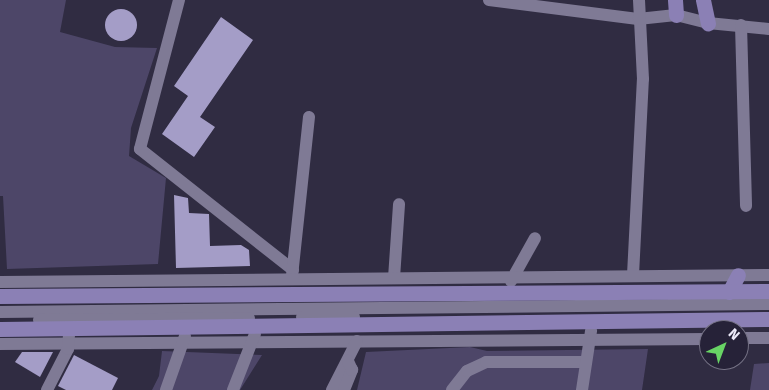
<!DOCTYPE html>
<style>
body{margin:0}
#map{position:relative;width:769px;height:390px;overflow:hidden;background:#302c42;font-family:"Fira Sans",sans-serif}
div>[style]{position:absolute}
.green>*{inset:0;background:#4d4668}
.building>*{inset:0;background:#a49dc7}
.round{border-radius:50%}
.minor>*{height:12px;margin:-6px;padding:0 6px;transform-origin:6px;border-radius:6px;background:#7f7a95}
.major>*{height:15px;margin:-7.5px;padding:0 7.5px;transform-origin:7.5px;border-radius:7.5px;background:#8b80b5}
span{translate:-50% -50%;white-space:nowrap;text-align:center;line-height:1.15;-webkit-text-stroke:5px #262238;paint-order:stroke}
.north{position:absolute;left:699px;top:320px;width:50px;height:50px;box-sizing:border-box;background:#262238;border:1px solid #757285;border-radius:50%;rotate:43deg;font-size:14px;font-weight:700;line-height:20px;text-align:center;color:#eceaf9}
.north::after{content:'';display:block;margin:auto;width:18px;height:22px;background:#68d465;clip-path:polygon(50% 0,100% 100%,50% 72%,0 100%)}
</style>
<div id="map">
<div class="green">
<i style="clip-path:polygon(0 0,66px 0,60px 32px,115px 47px,157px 48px,131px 128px,129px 156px,166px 178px,158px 264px,7px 269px,3px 196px,0 196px)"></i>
<i style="clip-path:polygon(470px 347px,487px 351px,648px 349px,642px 390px,357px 390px,366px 352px)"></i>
<i style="clip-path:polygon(162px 351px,262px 355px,240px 390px,152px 390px,159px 376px)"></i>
<i style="clip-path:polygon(769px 363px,769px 390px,750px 390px,754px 364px)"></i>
</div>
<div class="building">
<i class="round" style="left:105px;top:9px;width:32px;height:32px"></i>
<i style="clip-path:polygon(221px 17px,253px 40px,200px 117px,215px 127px,194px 157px,162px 134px,188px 96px,174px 86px)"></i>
<i style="clip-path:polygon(174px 195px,188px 198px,189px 213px,209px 214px,210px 246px,241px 245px,249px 250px,250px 266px,176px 268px)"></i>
<i style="clip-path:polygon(22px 352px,53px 352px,40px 377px,15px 362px)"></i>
<i style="clip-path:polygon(74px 355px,118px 378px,112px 390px,66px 390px,58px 386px)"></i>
</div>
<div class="minor">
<i style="left:179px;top:0;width:154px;rotate:104.7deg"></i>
<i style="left:140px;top:149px;width:195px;rotate:38.3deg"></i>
<i style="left:489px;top:0;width:150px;rotate:7.3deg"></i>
<i style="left:638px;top:19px;width:38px;rotate:-6deg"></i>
<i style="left:676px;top:15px;width:33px;rotate:14deg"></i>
<i style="left:708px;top:23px;width:61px;rotate:5.6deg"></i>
<i style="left:741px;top:25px;width:181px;rotate:88.4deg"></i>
<i style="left:633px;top:275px;width:196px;rotate:-87.1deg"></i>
<i style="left:643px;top:79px;width:79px;rotate:-92.9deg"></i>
<i style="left:292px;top:276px;width:160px;rotate:-83.9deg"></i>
<i style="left:394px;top:278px;width:74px;rotate:-86.1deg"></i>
<i style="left:511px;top:281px;width:49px;rotate:-60.8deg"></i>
<i style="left:0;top:282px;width:769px;rotate:-0.52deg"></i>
<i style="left:0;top:312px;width:769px;rotate:-0.6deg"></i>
<i style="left:302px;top:317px;width:52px"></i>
<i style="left:39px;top:320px;width:210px;rotate:-0.5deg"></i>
<i style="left:739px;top:338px;width:30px"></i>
<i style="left:0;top:344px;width:709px;rotate:-0.4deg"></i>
<i style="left:47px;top:390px;width:46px;rotate:-62.9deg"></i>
<i style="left:68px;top:349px;width:14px;rotate:-86deg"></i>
<i style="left:166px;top:390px;width:57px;rotate:-70.6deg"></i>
<i style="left:233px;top:390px;width:60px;rotate:-68.6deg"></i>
<i style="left:332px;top:390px;width:55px;rotate:-63deg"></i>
<i style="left:344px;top:390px;width:22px;rotate:-68deg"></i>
<i style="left:352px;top:370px;width:10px;rotate:-114deg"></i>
<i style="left:452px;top:390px;width:24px;rotate:-52deg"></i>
<i style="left:467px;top:371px;width:21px;rotate:-25deg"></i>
<i style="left:486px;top:362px;width:100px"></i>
<i style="left:582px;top:390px;width:60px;rotate:-81.3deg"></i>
</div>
<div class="major">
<i style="left:675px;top:0;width:15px;rotate:86deg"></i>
<i style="left:703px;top:0;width:24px;rotate:78deg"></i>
<i style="left:729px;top:292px;width:19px;rotate:-62deg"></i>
<i style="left:0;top:296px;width:769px;rotate:-0.37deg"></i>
<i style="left:0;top:329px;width:769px;rotate:-0.75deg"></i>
</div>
<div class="north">N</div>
</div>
